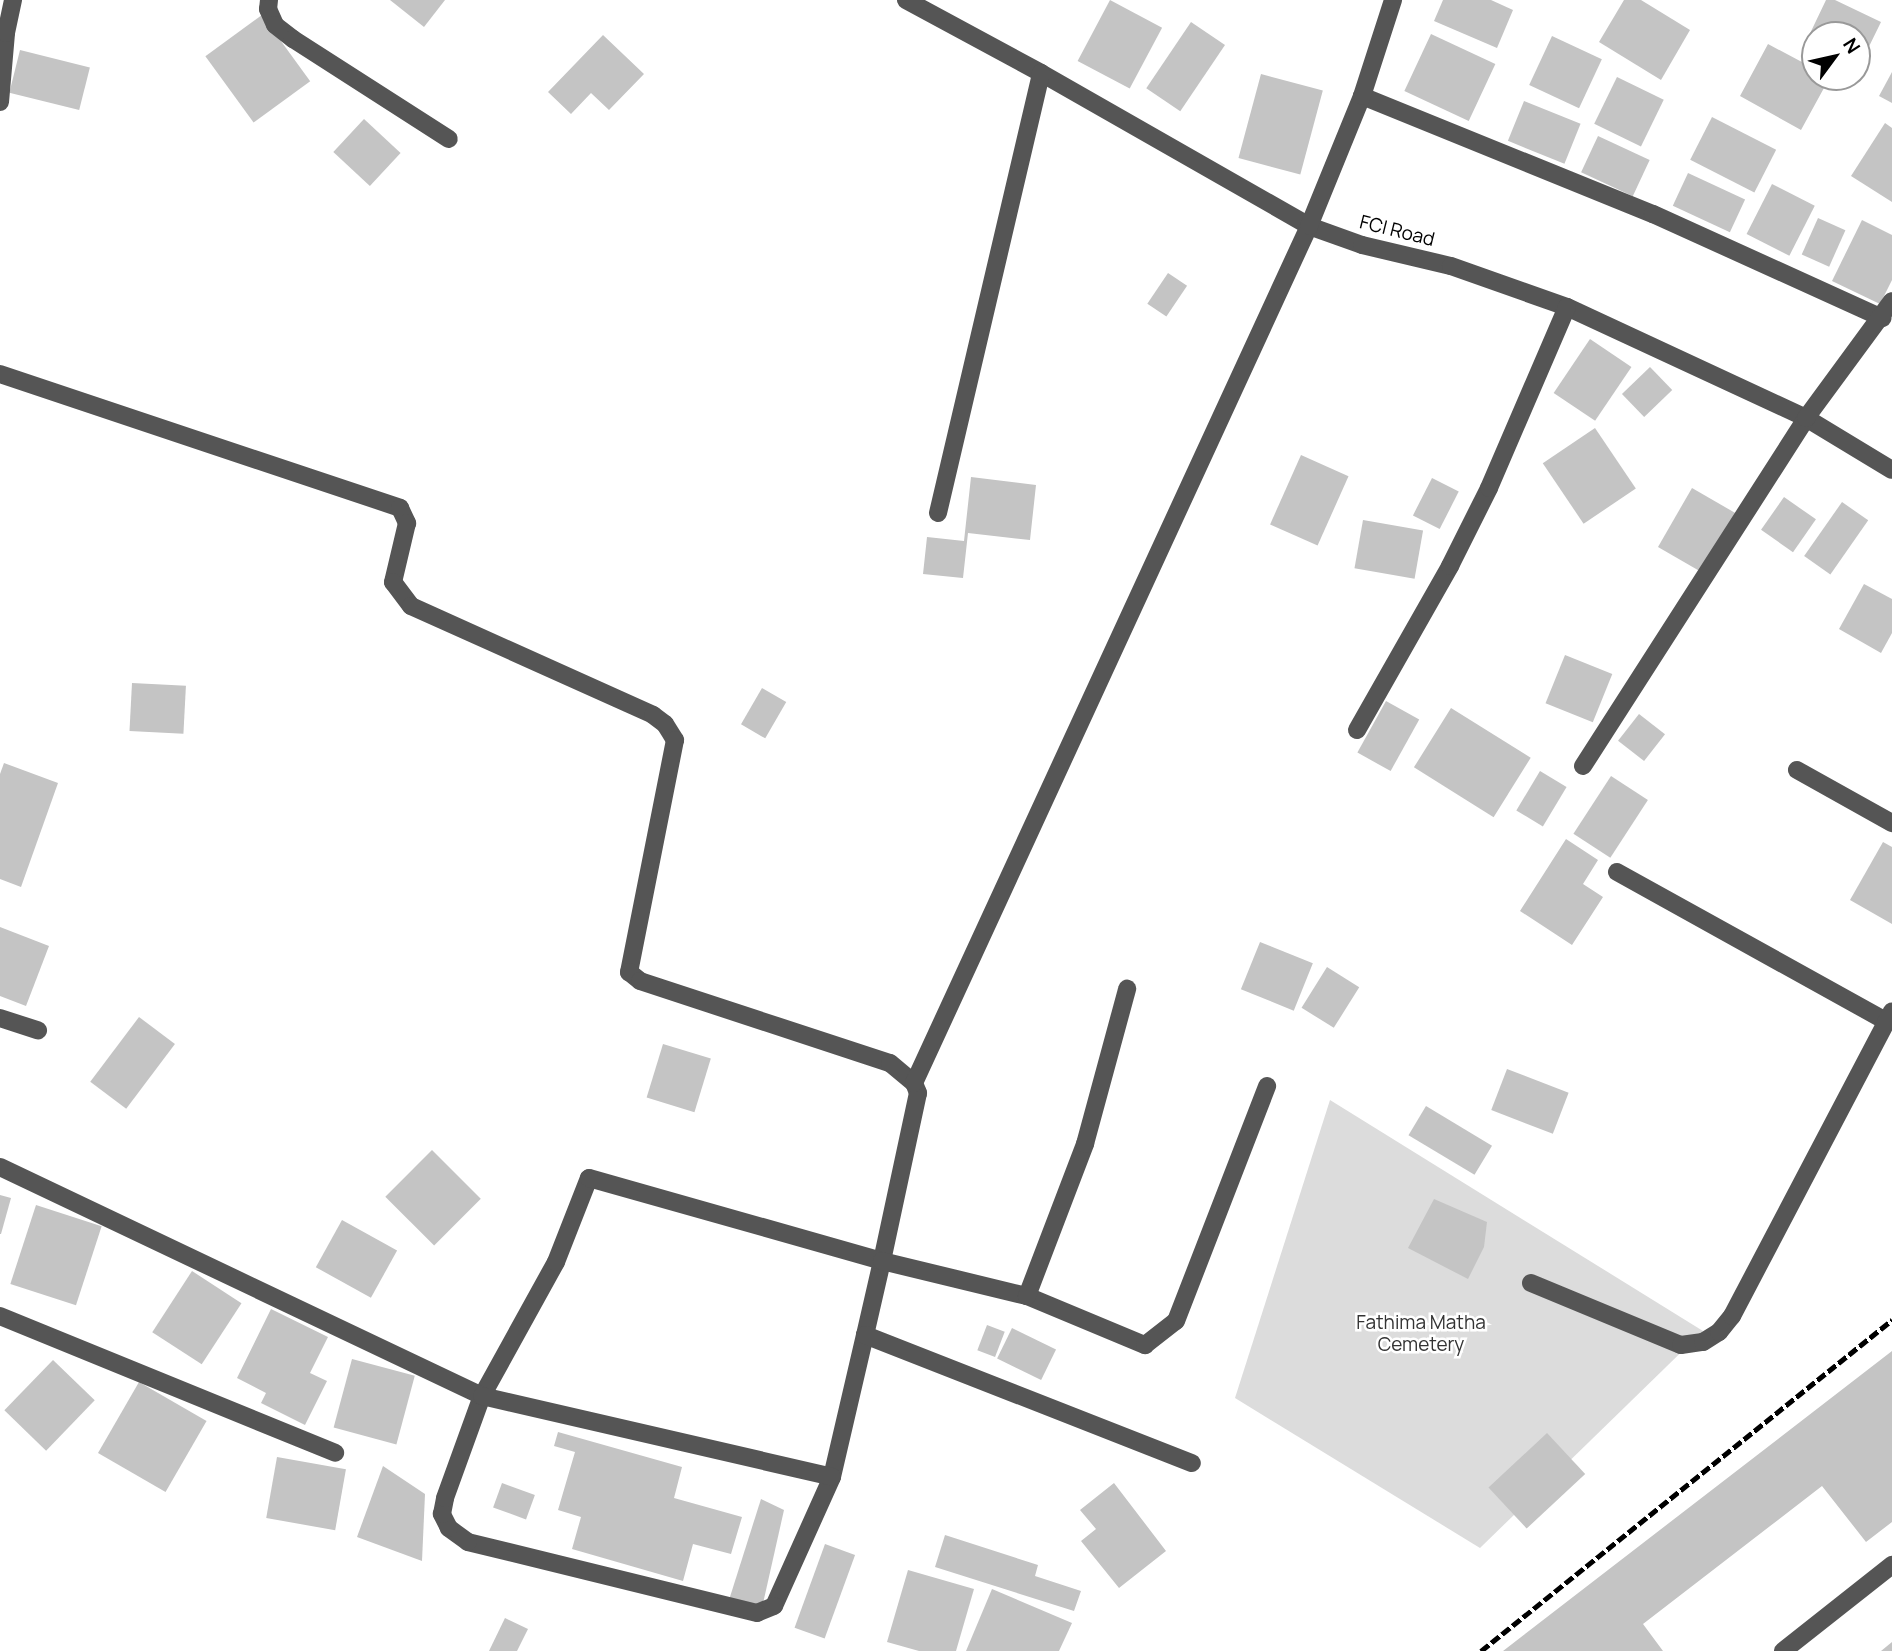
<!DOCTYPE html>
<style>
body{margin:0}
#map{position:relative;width:1892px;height:1651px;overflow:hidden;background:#fff;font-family:Manrope,sans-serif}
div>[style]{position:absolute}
.green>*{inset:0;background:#dcdcdc}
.building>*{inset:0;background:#c4c4c4;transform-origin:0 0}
.minor>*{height:18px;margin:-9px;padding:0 9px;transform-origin:9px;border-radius:9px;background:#555}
.rail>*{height:5px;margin-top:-2.5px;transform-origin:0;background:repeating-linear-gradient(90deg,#000 0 10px,transparent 0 13.5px)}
span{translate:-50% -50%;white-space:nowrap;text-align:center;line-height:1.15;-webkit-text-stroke:5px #fff;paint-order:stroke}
.street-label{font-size:19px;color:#000}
.park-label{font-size:19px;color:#333}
.north{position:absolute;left:1801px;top:21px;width:70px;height:70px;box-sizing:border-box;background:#fff;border:2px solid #999;border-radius:50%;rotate:57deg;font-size:19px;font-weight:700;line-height:28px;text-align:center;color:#000}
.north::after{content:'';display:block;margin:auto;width:24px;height:32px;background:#000;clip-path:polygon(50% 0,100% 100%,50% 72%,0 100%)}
</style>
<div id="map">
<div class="green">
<i style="clip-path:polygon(1330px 1100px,1703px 1331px,1480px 1548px,1235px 1398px)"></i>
</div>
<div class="building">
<i style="clip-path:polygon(390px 0,445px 0,424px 27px)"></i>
<i style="left:1110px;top:0;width:59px;height:69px;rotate:28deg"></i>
<i style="clip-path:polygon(1443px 0,1491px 0,1513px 10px,1497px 48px,1434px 21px)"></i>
<i style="clip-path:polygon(1624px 0,1641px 0,1690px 30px,1661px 80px,1599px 42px)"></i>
<i style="clip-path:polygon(1826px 0,1835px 0,1881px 22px,1857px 71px,1857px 35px,1815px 35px,1815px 51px,1804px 46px)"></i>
<i style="left:262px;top:15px;width:82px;height:70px;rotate:54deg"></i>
<i style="left:1191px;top:22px;width:41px;height:80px;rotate:34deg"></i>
<i style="left:1431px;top:34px;width:71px;height:63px;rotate:25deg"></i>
<i style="clip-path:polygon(603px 35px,644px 74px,609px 110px,591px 93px,571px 114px,548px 92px)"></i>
<i style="left:1552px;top:36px;width:55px;height:54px;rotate:25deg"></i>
<i style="clip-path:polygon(1768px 44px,1815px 69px,1815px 77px,1830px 77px,1801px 130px,1740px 96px)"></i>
<i style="left:20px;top:50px;width:72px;height:44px;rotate:14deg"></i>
<i style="clip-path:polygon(1892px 72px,1892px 103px,1879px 96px)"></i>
<i style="left:1261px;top:74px;width:64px;height:87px;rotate:15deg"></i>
<i style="left:1617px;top:77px;width:52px;height:52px;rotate:26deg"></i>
<i style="left:1524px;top:101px;width:61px;height:43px;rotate:22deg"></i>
<i style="left:1712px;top:117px;width:72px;height:48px;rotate:27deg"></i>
<i style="left:364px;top:119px;width:50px;height:45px;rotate:43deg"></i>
<i style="clip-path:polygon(1885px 123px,1892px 128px,1892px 202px,1851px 176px)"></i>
<i style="left:1598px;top:136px;width:57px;height:40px;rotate:25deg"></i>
<i style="left:1688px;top:173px;width:63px;height:36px;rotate:25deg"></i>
<i style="left:1772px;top:184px;width:48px;height:56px;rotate:27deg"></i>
<i style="left:1818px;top:218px;width:30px;height:40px;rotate:24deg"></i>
<i style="clip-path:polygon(1862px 220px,1892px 235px,1892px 280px,1880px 304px,1832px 281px)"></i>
<i style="left:1168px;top:273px;width:23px;height:37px;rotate:34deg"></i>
<i style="left:1590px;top:339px;width:50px;height:65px;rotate:34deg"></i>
<i style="left:1650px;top:367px;width:32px;height:39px;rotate:46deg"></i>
<i style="left:1595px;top:428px;width:73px;height:63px;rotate:56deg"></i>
<i style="left:1301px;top:455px;width:52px;height:76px;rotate:24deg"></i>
<i style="clip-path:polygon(971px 477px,1036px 485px,1030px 540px,968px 533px,963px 578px,923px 574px,927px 537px,964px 541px)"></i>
<i style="left:1432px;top:478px;width:30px;height:42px;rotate:27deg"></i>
<i style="left:1692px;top:488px;width:51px;height:68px;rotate:30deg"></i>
<i style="left:1784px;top:497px;width:39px;height:40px;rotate:35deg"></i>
<i style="left:1842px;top:502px;width:32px;height:66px;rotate:35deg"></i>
<i style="left:1363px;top:520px;width:61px;height:49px;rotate:10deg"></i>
<i style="clip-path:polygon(1864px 584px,1892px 599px,1892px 633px,1881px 653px,1839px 629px)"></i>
<i style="left:1565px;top:655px;width:51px;height:52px;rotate:22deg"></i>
<i style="left:132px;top:683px;width:54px;height:48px;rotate:3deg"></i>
<i style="left:762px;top:688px;width:28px;height:42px;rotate:30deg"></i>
<i style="left:1386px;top:701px;width:38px;height:59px;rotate:29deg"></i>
<i style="left:1451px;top:708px;width:94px;height:70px;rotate:32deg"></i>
<i style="left:1639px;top:714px;width:33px;height:34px;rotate:38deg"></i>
<i style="clip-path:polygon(4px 763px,58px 783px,21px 887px,0 879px,0 774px)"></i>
<i style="left:1540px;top:771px;width:31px;height:46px;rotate:31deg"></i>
<i style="left:1611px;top:776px;width:44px;height:69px;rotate:33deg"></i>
<i style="clip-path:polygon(1566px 839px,1598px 860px,1583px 884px,1603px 897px,1572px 945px,1520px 911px)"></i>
<i style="clip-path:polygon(1883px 842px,1892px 847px,1892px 924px,1850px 900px)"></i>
<i style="clip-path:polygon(0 927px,49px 946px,26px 1006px,0 996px)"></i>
<i style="left:1260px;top:942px;width:57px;height:51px;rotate:22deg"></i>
<i style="left:1327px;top:967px;width:38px;height:48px;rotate:32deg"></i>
<i style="left:139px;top:1017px;width:45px;height:81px;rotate:37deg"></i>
<i style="left:663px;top:1044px;width:50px;height:56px;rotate:17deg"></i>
<i style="left:1507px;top:1069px;width:66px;height:44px;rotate:21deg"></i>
<i style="left:1426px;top:1106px;width:77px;height:34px;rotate:31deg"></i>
<i style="left:432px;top:1150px;width:69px;height:66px;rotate:45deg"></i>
<i style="clip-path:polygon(0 1195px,11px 1198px,1px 1234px,0 1234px)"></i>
<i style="clip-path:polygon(1434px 1199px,1487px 1222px,1484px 1247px,1468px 1279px,1408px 1248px)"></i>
<i style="left:36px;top:1205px;width:69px;height:83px;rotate:18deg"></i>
<i style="left:342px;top:1220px;width:63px;height:54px;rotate:29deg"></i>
<i style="left:192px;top:1271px;width:59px;height:73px;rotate:33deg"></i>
<i style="clip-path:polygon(271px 1309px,328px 1337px,310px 1373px,327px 1381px,305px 1425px,261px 1403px,266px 1393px,237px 1378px)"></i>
<i style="left:987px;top:1325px;width:19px;height:27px;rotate:21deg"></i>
<i style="left:1012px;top:1328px;width:49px;height:34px;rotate:26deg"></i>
<i style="clip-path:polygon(1892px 1351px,1892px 1522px,1866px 1542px,1822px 1486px,1643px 1624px,1663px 1651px,1503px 1651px)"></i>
<i style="left:352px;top:1359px;width:65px;height:71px;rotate:15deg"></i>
<i style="left:53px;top:1360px;width:58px;height:70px;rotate:44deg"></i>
<i style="left:139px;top:1382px;width:78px;height:82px;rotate:30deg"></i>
<i style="clip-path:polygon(558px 1432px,682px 1467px,674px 1498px,742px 1517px,731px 1554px,693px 1544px,683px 1581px,572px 1549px,581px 1517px,558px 1510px,575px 1452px,554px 1446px)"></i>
<i style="left:1547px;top:1433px;width:56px;height:80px;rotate:47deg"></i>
<i style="left:277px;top:1457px;width:70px;height:62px;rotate:10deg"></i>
<i style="clip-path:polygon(383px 1466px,425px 1494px,422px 1561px,357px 1537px)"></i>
<i style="left:502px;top:1483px;width:35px;height:26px;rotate:20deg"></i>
<i style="clip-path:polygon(1114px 1483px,1166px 1551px,1119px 1588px,1081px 1541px,1096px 1529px,1080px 1510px)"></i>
<i style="clip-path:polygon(761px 1499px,784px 1510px,762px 1608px,729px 1600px)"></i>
<i style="clip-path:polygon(945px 1535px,1038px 1565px,1035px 1576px,1081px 1591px,1074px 1611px,935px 1567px)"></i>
<i style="left:825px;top:1544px;width:32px;height:89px;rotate:20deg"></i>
<i style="clip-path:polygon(908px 1570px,974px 1589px,956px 1651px,919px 1651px,887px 1642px)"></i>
<i style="clip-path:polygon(992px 1589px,1072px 1623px,1059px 1651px,966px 1651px)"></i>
<i style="clip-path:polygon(505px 1618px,528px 1629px,517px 1651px,489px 1651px)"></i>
<i style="clip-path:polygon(1892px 1642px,1892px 1651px,1881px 1651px)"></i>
</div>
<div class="minor">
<i style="left:269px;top:0;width:9px;rotate:96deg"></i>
<i style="left:268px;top:9px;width:17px;rotate:66deg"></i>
<i style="left:275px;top:25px;width:23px;rotate:38deg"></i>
<i style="left:293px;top:39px;width:185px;rotate:32.7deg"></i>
<i style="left:906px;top:0;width:153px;rotate:28.4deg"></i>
<i style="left:1041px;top:73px;width:309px;rotate:29.7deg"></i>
<i style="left:1309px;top:226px;width:56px;rotate:19.7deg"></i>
<i style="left:1362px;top:245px;width:91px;rotate:13.3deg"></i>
<i style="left:1451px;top:266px;width:123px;rotate:19.5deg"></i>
<i style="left:1567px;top:307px;width:264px;rotate:24.9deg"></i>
<i style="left:1806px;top:418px;width:100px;rotate:31.2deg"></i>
<i style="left:1362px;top:96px;width:314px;rotate:22.1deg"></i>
<i style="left:1653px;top:214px;width:252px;rotate:24.4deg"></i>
<i style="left:0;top:102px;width:69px;rotate:-85deg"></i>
<i style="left:6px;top:33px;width:34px;rotate:-78deg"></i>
<i style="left:0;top:374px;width:422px;rotate:18.5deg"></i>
<i style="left:400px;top:508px;width:17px;rotate:65deg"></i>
<i style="left:407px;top:523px;width:61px;rotate:103.3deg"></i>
<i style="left:393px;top:582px;width:30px;rotate:53deg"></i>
<i style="left:411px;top:606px;width:265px;rotate:24.2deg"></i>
<i style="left:653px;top:715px;width:15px;rotate:37deg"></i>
<i style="left:665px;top:724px;width:19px;rotate:58deg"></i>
<i style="left:675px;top:740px;width:237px;rotate:101.2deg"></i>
<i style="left:629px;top:972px;width:14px;rotate:39deg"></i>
<i style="left:640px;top:981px;width:263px;rotate:18.2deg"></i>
<i style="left:890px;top:1063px;width:31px;rotate:40deg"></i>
<i style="left:914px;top:1083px;width:11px;rotate:68deg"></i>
<i style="left:918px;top:1093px;width:172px;rotate:102.1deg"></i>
<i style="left:882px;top:1261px;width:76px;rotate:102.9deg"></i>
<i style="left:865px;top:1335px;width:146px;rotate:103.1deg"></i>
<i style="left:832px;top:1477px;width:141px;rotate:114.2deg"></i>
<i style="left:774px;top:1606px;width:18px;rotate:158deg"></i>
<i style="left:757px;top:1613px;width:298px;rotate:-166.2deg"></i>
<i style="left:468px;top:1542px;width:24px;rotate:-144deg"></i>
<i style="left:449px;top:1528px;width:16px;rotate:-117deg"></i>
<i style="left:442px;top:1514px;width:16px;rotate:-79deg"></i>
<i style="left:445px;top:1498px;width:109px;rotate:-70.1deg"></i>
<i style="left:482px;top:1396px;width:153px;rotate:-61.1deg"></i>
<i style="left:556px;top:1262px;width:90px;rotate:-68.6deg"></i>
<i style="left:589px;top:1178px;width:305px;rotate:15.8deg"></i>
<i style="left:882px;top:1261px;width:149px;rotate:13.6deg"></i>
<i style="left:1027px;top:1296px;width:128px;rotate:22.6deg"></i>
<i style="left:1145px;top:1345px;width:39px;rotate:-38deg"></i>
<i style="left:1176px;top:1321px;width:252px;rotate:-68.8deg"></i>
<i style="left:938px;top:513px;width:452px;rotate:-76.8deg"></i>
<i style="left:1357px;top:730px;width:189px;rotate:-60.4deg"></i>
<i style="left:1450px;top:566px;width:87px;rotate:-63.4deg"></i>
<i style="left:1489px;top:488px;width:197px;rotate:-66.7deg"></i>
<i style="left:1583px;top:766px;width:413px;rotate:-57.3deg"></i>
<i style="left:1806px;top:418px;width:145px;rotate:-53.7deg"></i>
<i style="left:1797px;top:770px;width:109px;rotate:29.2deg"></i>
<i style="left:1617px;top:872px;width:308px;rotate:29deg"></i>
<i style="left:0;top:1018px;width:40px;rotate:18deg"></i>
<i style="left:914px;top:1083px;width:944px;rotate:-65.25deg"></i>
<i style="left:1309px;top:226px;width:140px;rotate:-67.8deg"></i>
<i style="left:1362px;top:96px;width:101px;rotate:-72.1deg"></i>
<i style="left:0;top:1167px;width:534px;rotate:25.41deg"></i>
<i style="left:482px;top:1396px;width:359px;rotate:13deg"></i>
<i style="left:1531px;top:1283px;width:162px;rotate:22.5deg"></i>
<i style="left:1681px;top:1345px;width:22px;rotate:-8deg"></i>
<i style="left:1703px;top:1342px;width:19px;rotate:-32deg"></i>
<i style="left:1719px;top:1332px;width:21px;rotate:-51deg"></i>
<i style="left:1732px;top:1316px;width:344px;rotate:-62.3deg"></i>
<i style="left:1027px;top:1296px;width:163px;rotate:-69.1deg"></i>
<i style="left:1085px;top:1144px;width:161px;rotate:-74.8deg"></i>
<i style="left:0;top:1316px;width:362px;rotate:22.2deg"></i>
<i style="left:865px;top:1335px;width:351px;rotate:21.4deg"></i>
<i style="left:1783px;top:1651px;width:139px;rotate:-38.3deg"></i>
</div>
<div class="rail">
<i style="left:1481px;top:1651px;width:528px;rotate:-38.85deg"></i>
</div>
<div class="street-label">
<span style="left:1397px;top:231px;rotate:14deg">FCI Road</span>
</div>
<div class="park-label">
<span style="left:1421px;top:1334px">Fathima Matha<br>Cemetery</span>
</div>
<div class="north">N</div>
</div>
